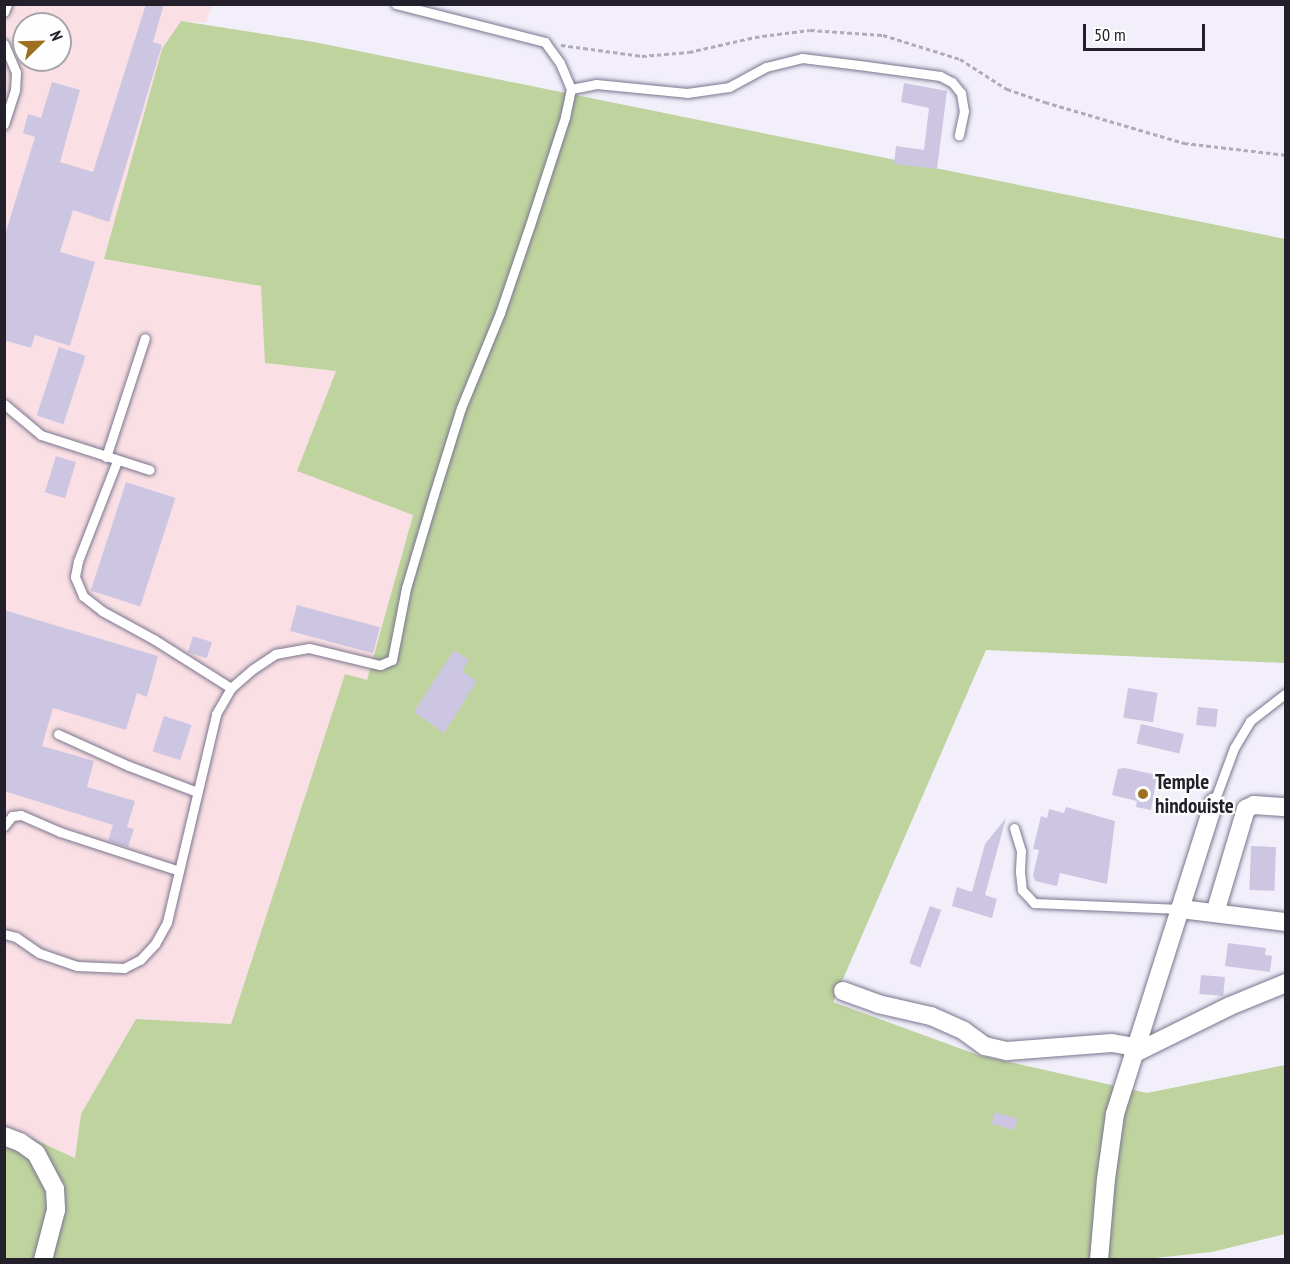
<!DOCTYPE html>
<style>
body{margin:0}
#map{position:relative;width:1290px;height:1264px;overflow:hidden;background:#f2effb;font-family:"PT Sans Narrow",sans-serif}
div>[style]{position:absolute}
.industrial>*{inset:0;background:#fae0e4}
.green>*{inset:0;background:#bed39e}
.building>*{inset:0;background:#cdc6e2;transform-origin:0 0}
.path>*{height:3px;margin-top:-1.5px;transform-origin:0;background:repeating-linear-gradient(90deg,#afacb8 0 4.5px,transparent 0 7.5px)}
.roads{filter:drop-shadow(0 0 2px #7b758e) drop-shadow(0 0 2px #7b758e)}
.lane>*{height:9px;margin:-4.5px;padding:0 4.5px;transform-origin:4.5px;border-radius:4.5px;background:#fff}
.street>*{height:18px;margin:-9px;padding:0 9px;transform-origin:9px;border-radius:9px;background:#fff}
.dots>*{width:16px;height:16px;translate:-50% -50%;box-sizing:border-box;border:3px solid #fefefe;border-radius:50%}
span{translate:-50% -50%;white-space:nowrap;text-align:center;line-height:1.15;-webkit-text-stroke:4.5px #fefefe;paint-order:stroke}
.poi-label{font-size:21px;color:#23202b;font-weight:700}
.left{translate:0 -50%;text-align:left}
.frame{position:absolute;inset:0;border:6px solid #23202b;pointer-events:none}
.north{position:absolute;left:12px;top:12px;width:60px;height:60px;box-sizing:border-box;background:#fefefe;border:2px solid #a6a5aa;border-radius:50%;rotate:67deg;font-size:16px;font-weight:700;line-height:24px;text-align:center;color:#23202b}
.north::after{content:'';display:block;margin:auto;width:21px;height:27px;background:#9d6f21;clip-path:polygon(50% 0,100% 100%,50% 72%,0 100%)}
.scale{position:absolute;left:1083px;top:24px;width:122px;height:27px;box-sizing:border-box;border:3px solid #23202b;border-top:0;padding-left:8px;font-size:18px;line-height:21px;white-space:nowrap;color:#23202b;-webkit-text-stroke:4px #fefefe;paint-order:stroke}
</style>
<div id="map">
<div class="industrial">
<i style="clip-path:polygon(evenodd,5px 5px,212px 5px,206px 23px,181px 21px,104px 258px,261px 286px,336px 370px,298px 471px,413px 514px,367px 681px,345px 675px,231px 1024px,136px 1019px,81px 1114px,76px 1158px,5px 1126px,5px 5px,24px 24px,60px 24px,60px 60px,24px 60px,24px 24px)"></i>
</div>
<div class="green">
<i style="clip-path:polygon(181px 21px,314px 42px,1285px 239px,1285px 663px,986px 650px,833px 1002px,978px 1055px,1147px 1093px,1285px 1065px,1285px 1234px,1212px 1252px,1136px 1260px,5px 1260px,5px 1126px,75px 1158px,81px 1114px,136px 1019px,231px 1024px,345px 674px,367px 680px,413px 515px,297px 471px,336px 371px,265px 363px,261px 286px,104px 259px,162px 49px)"></i>
</div>
<div class="building">
<i style="clip-path:polygon(146px 4px,164px 4px,153px 42px,162px 45px,109px 222px,73px 210px,60px 252px,95px 262px,70px 346px,35px 335px,31px 348px,4px 340px,4px 238px,35px 137px,23px 133px,28px 114px,41px 118px,52px 82px,80px 90px,60px 162px,93px 172px)"></i>
<i style="clip-path:polygon(904px 83px,947px 91px,937px 169px,894px 164px,896px 146px,924px 150px,929px 108px,901px 102px)"></i>
<i style="left:59px;top:347px;width:28px;height:72px;rotate:18deg"></i>
<i style="left:56px;top:456px;width:21px;height:38px;rotate:17deg"></i>
<i style="left:126px;top:482px;width:52px;height:114px;rotate:18deg"></i>
<i style="left:297px;top:605px;width:86px;height:27px;rotate:15deg"></i>
<i style="clip-path:polygon(4px 610px,158px 656px,147px 697px,137px 693px,126px 730px,53px 708px,42px 746px,94px 761px,87px 787px,135px 801px,127px 827px,134px 829px,128px 847px,108px 841px,113px 825px,4px 791px)"></i>
<i style="left:193px;top:636px;width:20px;height:17px;rotate:18deg"></i>
<i style="clip-path:polygon(454px 650px,469px 660px,462px 671px,477px 681px,444px 733px,414px 712px)"></i>
<i style="left:1128px;top:688px;width:30px;height:30px;rotate:9deg"></i>
<i style="left:1198px;top:707px;width:20px;height:18px;rotate:6deg"></i>
<i style="left:164px;top:716px;width:29px;height:37px;rotate:18deg"></i>
<i style="left:1141px;top:724px;width:44px;height:20px;rotate:13deg"></i>
<i style="clip-path:polygon(1125px 768px,1157px 775px,1151px 810px,1136px 807px,1137px 801px,1112px 795px,1118px 769px)"></i>
<i style="clip-path:polygon(1066px 807px,1115px 821px,1107px 884px,1060px 873px,1057px 886px,1035px 881px,1033px 875px,1039px 850px,1033px 849px,1041px 816px,1047px 818px,1049px 809px,1064px 813px)"></i>
<i style="clip-path:polygon(1006px 818px,985px 895px,997px 899px,992px 918px,952px 906px,957px 887px,972px 892px,985px 844px)"></i>
<i style="left:1251px;top:846px;width:25px;height:44px;rotate:2deg"></i>
<i style="left:930px;top:906px;width:12px;height:61px;rotate:20deg"></i>
<i style="clip-path:polygon(1228px 943px,1266px 948px,1265px 955px,1272px 956px,1270px 972px,1225px 966px)"></i>
<i style="left:1201px;top:975px;width:24px;height:19px;rotate:5deg"></i>
<i style="left:995px;top:1112px;width:24px;height:12px;rotate:17deg"></i>
</div>
<div class="path">
<i style="left:561px;top:45px;width:82px;rotate:7.7deg"></i>
<i style="left:642px;top:56px;width:47px;rotate:-4.9deg"></i>
<i style="left:689px;top:52px;width:68px;rotate:-12.8deg"></i>
<i style="left:755px;top:37px;width:55px;rotate:-7.3deg"></i>
<i style="left:810px;top:30px;width:73px;rotate:3.9deg"></i>
<i style="left:883px;top:35px;width:81px;rotate:17.3deg"></i>
<i style="left:960px;top:59px;width:56px;rotate:32.6deg"></i>
<i style="left:1007px;top:89px;width:40px;rotate:18.9deg"></i>
<i style="left:1045px;top:102px;width:145px;rotate:16.4deg"></i>
<i style="left:1184px;top:143px;width:103px;rotate:6.7deg"></i>
</div>
<div class="roads">
<div class="lane">
<i style="left:4px;top:12px;width:9px;rotate:-69deg"></i>
<i style="left:4px;top:44px;width:30px;rotate:67deg"></i>
<i style="left:16px;top:72px;width:18px;rotate:93deg"></i>
<i style="left:15px;top:90px;width:36px;rotate:108deg"></i>
<i style="left:571px;top:89px;width:25px;rotate:-11deg"></i>
<i style="left:596px;top:84px;width:91px;rotate:5.6deg"></i>
<i style="left:687px;top:93px;width:42px;rotate:-8.1deg"></i>
<i style="left:729px;top:87px;width:42px;rotate:-28.4deg"></i>
<i style="left:766px;top:67px;width:37px;rotate:-14deg"></i>
<i style="left:802px;top:58px;width:57px;rotate:7deg"></i>
<i style="left:859px;top:65px;width:82px;rotate:7.7deg"></i>
<i style="left:940px;top:76px;width:13px;rotate:27deg"></i>
<i style="left:952px;top:82px;width:14px;rotate:51deg"></i>
<i style="left:961px;top:93px;width:18px;rotate:81deg"></i>
<i style="left:964px;top:111px;width:25px;rotate:102deg"></i>
<i style="left:4px;top:404px;width:48px;rotate:40deg"></i>
<i style="left:41px;top:435px;width:114px;rotate:17.8deg"></i>
<i style="left:106px;top:457px;width:125px;rotate:-71.9deg"></i>
<i style="left:117px;top:461px;width:107px;rotate:111.3deg"></i>
<i style="left:78px;top:561px;width:16px;rotate:101deg"></i>
<i style="left:75px;top:577px;width:21px;rotate:67deg"></i>
<i style="left:83px;top:596px;width:24px;rotate:38deg"></i>
<i style="left:102px;top:611px;width:60px;rotate:28.7deg"></i>
<i style="left:155px;top:640px;width:90px;rotate:32.3deg"></i>
<i style="left:58px;top:734px;width:78px;rotate:24.3deg"></i>
<i style="left:129px;top:766px;width:73px;rotate:20.9deg"></i>
<i style="left:1214px;top:802px;width:58px;rotate:-69.7deg"></i>
<i style="left:1234px;top:748px;width:31px;rotate:-59deg"></i>
<i style="left:1250px;top:721px;width:46px;rotate:-37.9deg"></i>
<i style="left:4px;top:826px;width:13px;rotate:-51deg"></i>
<i style="left:12px;top:816px;width:9px;rotate:-6deg"></i>
<i style="left:21px;top:815px;width:43px;rotate:23.6deg"></i>
<i style="left:60px;top:832px;width:125px;rotate:18.1deg"></i>
<i style="left:1014px;top:828px;width:24px;rotate:73deg"></i>
<i style="left:1021px;top:851px;width:21px;rotate:93deg"></i>
<i style="left:1020px;top:872px;width:18px;rotate:84deg"></i>
<i style="left:1022px;top:890px;width:18px;rotate:47deg"></i>
<i style="left:1034px;top:903px;width:147px;rotate:2.3deg"></i>
<i style="left:4px;top:934px;width:12px;rotate:14deg"></i>
<i style="left:16px;top:937px;width:28px;rotate:35deg"></i>
<i style="left:39px;top:953px;width:40px;rotate:18.9deg"></i>
<i style="left:77px;top:966px;width:47px;rotate:2.4deg"></i>
<i style="left:124px;top:968px;width:18px;rotate:-27deg"></i>
<i style="left:140px;top:960px;width:22px;rotate:-47deg"></i>
<i style="left:155px;top:944px;width:25px;rotate:-61deg"></i>
<i style="left:167px;top:922px;width:214px;rotate:-76.7deg"></i>
<i style="left:216px;top:714px;width:30px;rotate:-60deg"></i>
<i style="left:231px;top:688px;width:29px;rotate:-41deg"></i>
<i style="left:253px;top:669px;width:27px;rotate:-34deg"></i>
<i style="left:275px;top:654px;width:35px;rotate:-10deg"></i>
<i style="left:309px;top:648px;width:73px;rotate:13.5deg"></i>
<i style="left:380px;top:665px;width:13px;rotate:-23deg"></i>
<i style="left:392px;top:660px;width:73px;rotate:-79deg"></i>
<i style="left:406px;top:588px;width:98px;rotate:-73.4deg"></i>
<i style="left:434px;top:494px;width:90px;rotate:-72.6deg"></i>
<i style="left:461px;top:408px;width:103px;rotate:-67.7deg"></i>
<i style="left:500px;top:313px;width:93px;rotate:-71.2deg"></i>
<i style="left:530px;top:225px;width:114px;rotate:-72deg"></i>
<i style="left:565px;top:117px;width:29px;rotate:-78deg"></i>
<i style="left:571px;top:89px;width:28px;rotate:-113deg"></i>
<i style="left:560px;top:63px;width:26px;rotate:-126deg"></i>
<i style="left:545px;top:42px;width:154px;rotate:-165.7deg"></i>
</div>
<div class="street">
<i style="left:1181px;top:909px;width:106px;rotate:7.1deg"></i>
<i style="left:1215px;top:913px;width:109px;rotate:-73.4deg"></i>
<i style="left:1246px;top:809px;width:9px;rotate:-27deg"></i>
<i style="left:1254px;top:805px;width:32px;rotate:4deg"></i>
<i style="left:843px;top:991px;width:37px;rotate:20deg"></i>
<i style="left:878px;top:1004px;width:54px;rotate:12.8deg"></i>
<i style="left:931px;top:1016px;width:36px;rotate:24deg"></i>
<i style="left:964px;top:1031px;width:26px;rotate:36deg"></i>
<i style="left:985px;top:1046px;width:23px;rotate:13deg"></i>
<i style="left:1007px;top:1051px;width:105px;rotate:-4.4deg"></i>
<i style="left:1112px;top:1043px;width:23px;rotate:10deg"></i>
<i style="left:1133px;top:1054px;width:108px;rotate:-26.3deg"></i>
<i style="left:1230px;top:1006px;width:61px;rotate:-22.3deg"></i>
<i style="left:4px;top:1136px;width:17px;rotate:21deg"></i>
<i style="left:20px;top:1142px;width:19px;rotate:35deg"></i>
<i style="left:36px;top:1153px;width:41px;rotate:62.2deg"></i>
<i style="left:55px;top:1189px;width:21px;rotate:87deg"></i>
<i style="left:56px;top:1210px;width:52px;rotate:104.6deg"></i>
<i style="left:1099px;top:1260px;width:81px;rotate:-85.1deg"></i>
<i style="left:1106px;top:1179px;width:66px;rotate:-82.1deg"></i>
<i style="left:1115px;top:1114px;width:327px;rotate:-72.4deg"></i>
</div>
</div>
<div class="dots">
<i style="left:1143px;top:794px;background:#9d6f21"></i>
</div>
<div class="poi-label">
<span class="left" style="left:1155px;top:794px">Temple<br>hindouiste</span>
</div>
<div class="frame"></div>
<div class="north">N</div>
<div class="scale">50 m</div>
</div>
